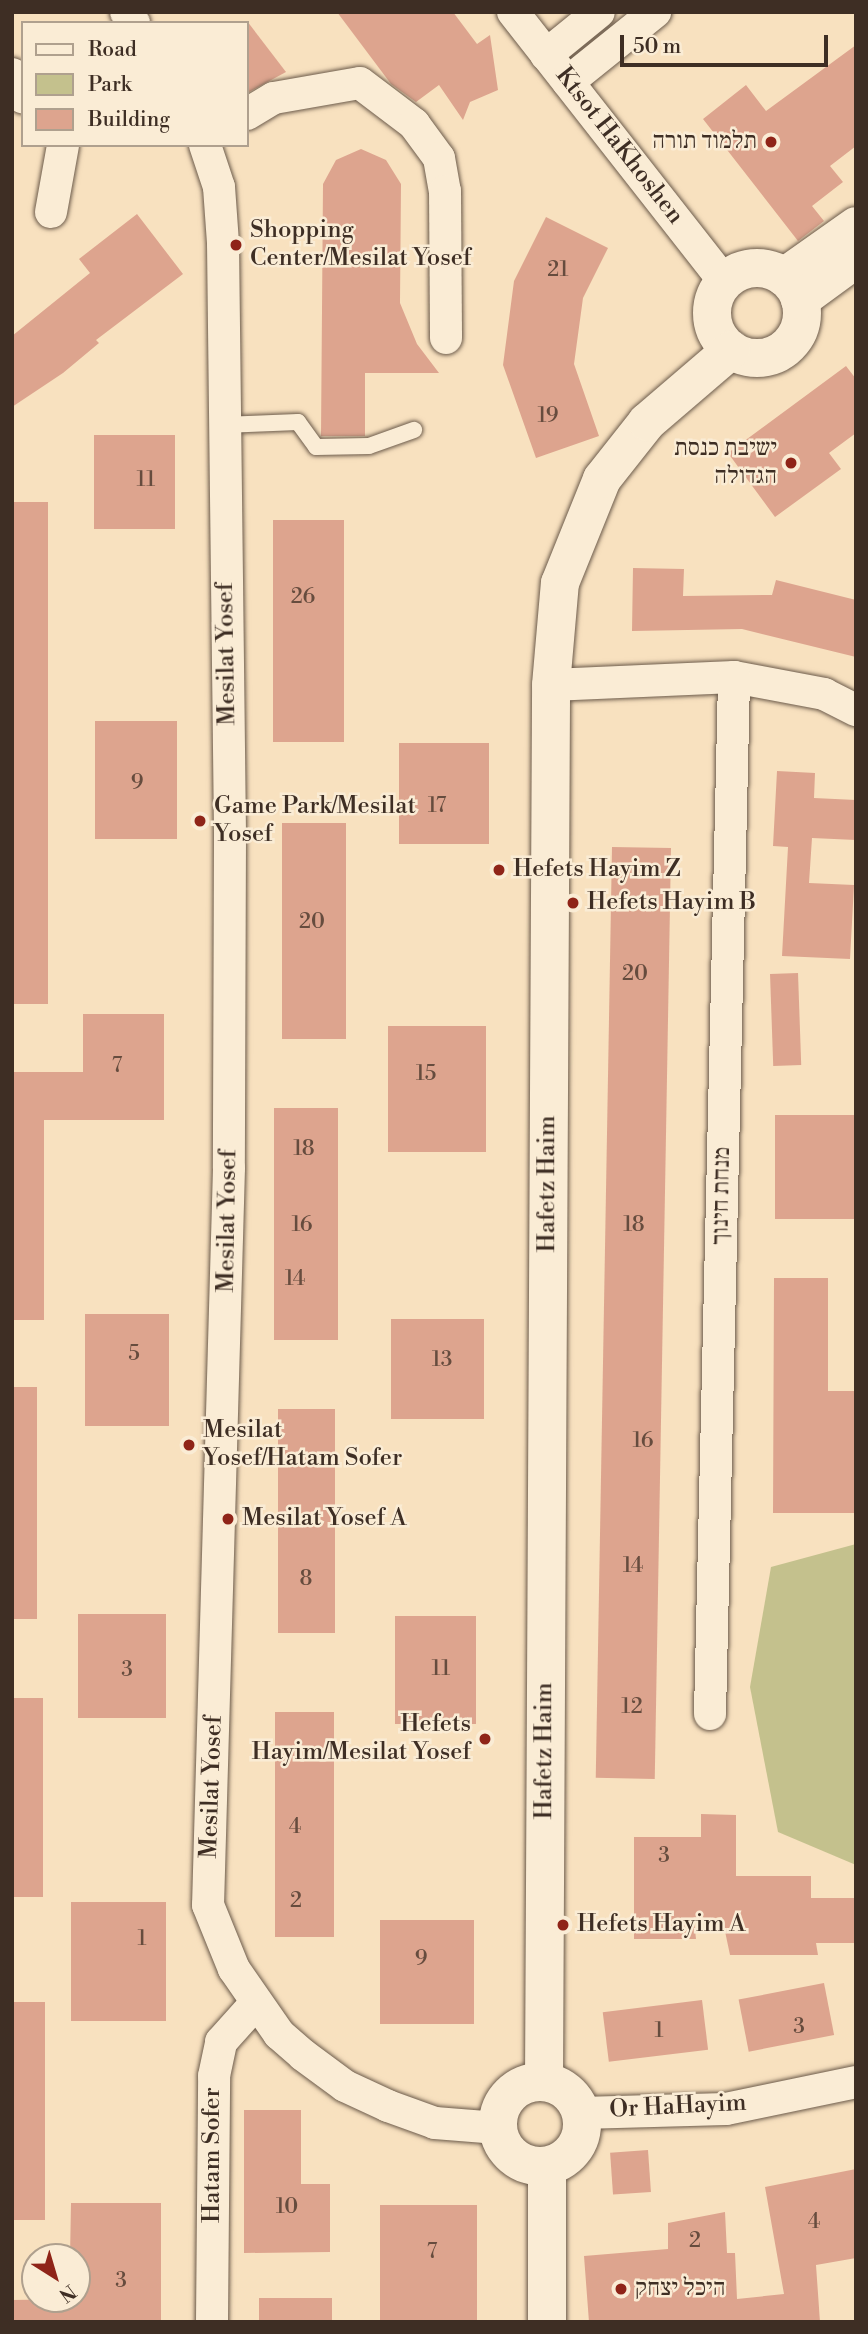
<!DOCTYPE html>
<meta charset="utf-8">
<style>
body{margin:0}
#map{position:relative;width:868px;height:2334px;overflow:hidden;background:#f8e1bf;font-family:"Libre Bodoni","Frank Ruhl Libre",serif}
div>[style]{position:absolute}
.green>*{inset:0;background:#c4c18d}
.building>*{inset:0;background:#dda48e;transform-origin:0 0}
.roads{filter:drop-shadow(0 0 2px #6c5b4b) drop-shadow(0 0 2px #6c5b4b)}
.lane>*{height:16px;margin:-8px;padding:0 8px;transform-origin:8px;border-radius:8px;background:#faecd5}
.street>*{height:32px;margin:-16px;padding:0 16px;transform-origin:16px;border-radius:16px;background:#faecd5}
.secondary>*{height:38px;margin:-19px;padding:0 19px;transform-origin:19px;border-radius:19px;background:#faecd5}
.secondary>.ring{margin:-19px;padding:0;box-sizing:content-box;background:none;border:38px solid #faecd5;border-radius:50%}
.dots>*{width:19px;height:19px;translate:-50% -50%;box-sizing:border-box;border:4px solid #faecd5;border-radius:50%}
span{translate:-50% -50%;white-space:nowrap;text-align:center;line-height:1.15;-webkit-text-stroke:5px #faecd5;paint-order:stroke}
.number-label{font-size:21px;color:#664c3e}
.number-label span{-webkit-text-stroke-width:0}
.poi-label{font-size:24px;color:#3e2e24}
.right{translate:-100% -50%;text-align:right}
.left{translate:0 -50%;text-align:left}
.street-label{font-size:24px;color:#3e2e24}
.frame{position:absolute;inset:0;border:14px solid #3e2e24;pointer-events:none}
.legend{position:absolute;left:21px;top:21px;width:228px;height:126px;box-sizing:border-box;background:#faecd5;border:2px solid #afa08e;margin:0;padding:9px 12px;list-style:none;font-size:21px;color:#3e2e24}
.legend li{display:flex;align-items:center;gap:14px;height:35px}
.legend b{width:35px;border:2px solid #afa08e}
.north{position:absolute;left:21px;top:2243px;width:70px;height:70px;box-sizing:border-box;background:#faecd5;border:2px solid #afa08e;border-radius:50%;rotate:143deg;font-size:19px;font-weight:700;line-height:28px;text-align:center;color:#3e2e24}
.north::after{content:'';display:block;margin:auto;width:24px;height:32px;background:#8f2418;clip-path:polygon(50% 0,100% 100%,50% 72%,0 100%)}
.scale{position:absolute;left:620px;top:35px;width:208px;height:32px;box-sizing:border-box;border:4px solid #3e2e24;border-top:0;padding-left:9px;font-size:21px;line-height:24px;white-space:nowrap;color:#3e2e24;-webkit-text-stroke:5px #faecd5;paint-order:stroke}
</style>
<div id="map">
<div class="green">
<i style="clip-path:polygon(856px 1544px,856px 1865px,778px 1832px,750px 1687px,771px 1567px)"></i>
</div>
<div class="building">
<i style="clip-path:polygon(337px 12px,453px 12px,477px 44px,490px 35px,498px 90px,470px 102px,463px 120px,439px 85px,416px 102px,391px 84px)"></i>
<i style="clip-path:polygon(247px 21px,286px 72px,247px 93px)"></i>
<i style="clip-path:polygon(856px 45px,856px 146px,830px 166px,843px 182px,812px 206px,824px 221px,798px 241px,703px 119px,746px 85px,766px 111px)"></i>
<i style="clip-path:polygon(361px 149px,386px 160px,401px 184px,400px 303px,417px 344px,439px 373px,365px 373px,365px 436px,321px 436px,323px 184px,336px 160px)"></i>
<i style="clip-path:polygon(137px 214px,183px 274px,96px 340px,99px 343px,63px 373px,12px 407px,12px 336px,90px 273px,79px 259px)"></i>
<i style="clip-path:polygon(546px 217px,608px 248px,583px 298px,574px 364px,599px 436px,536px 458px,503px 365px,514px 281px)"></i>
<i style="clip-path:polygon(846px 366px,856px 379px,856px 433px,829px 453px,841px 469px,775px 517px,728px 453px)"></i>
<i style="left:94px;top:435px;width:81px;height:94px"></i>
<i style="left:12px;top:502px;width:36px;height:502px"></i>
<i style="left:344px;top:520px;width:222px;height:71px;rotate:90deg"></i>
<i style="clip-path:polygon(633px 568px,684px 569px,683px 596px,772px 595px,776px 580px,856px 600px,856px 657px,742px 629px,632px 631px)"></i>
<i style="left:95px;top:721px;width:82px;height:118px"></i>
<i style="left:399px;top:743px;width:90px;height:101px"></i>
<i style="clip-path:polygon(777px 771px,815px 773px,814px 798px,856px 800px,856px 840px,812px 838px,809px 883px,854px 885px,850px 959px,782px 956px,788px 847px,773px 846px)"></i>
<i style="left:282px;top:823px;width:64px;height:216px"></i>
<i style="left:612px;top:847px;width:59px;height:931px;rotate:1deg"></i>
<i style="left:798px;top:973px;width:92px;height:28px;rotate:88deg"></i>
<i style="clip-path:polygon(83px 1014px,164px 1014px,164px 1120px,44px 1120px,44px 1320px,12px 1320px,12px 1072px,83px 1072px)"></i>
<i style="left:486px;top:1026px;width:126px;height:98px;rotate:90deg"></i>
<i style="left:274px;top:1108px;width:64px;height:232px"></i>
<i style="left:856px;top:1115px;width:104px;height:81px;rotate:90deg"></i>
<i style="clip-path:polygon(774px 1278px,828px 1278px,828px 1391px,856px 1391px,856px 1513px,773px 1513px)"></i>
<i style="left:85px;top:1314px;width:84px;height:112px"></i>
<i style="left:484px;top:1319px;width:100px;height:93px;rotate:90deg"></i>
<i style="left:12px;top:1387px;width:25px;height:232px"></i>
<i style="left:278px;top:1409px;width:57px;height:224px"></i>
<i style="left:78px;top:1614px;width:88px;height:104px"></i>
<i style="left:395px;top:1616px;width:81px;height:108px"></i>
<i style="left:12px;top:1698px;width:31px;height:199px"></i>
<i style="left:275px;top:1712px;width:59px;height:225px"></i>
<i style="clip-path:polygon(701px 1814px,736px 1815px,736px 1876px,811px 1876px,811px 1898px,856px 1898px,856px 1943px,816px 1943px,818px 1955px,730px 1955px,722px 1917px,694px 1921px,696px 1939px,634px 1939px,634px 1837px,701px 1837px)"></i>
<i style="left:166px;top:1902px;width:119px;height:95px;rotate:90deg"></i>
<i style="left:380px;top:1920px;width:94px;height:104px"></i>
<i style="left:824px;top:1983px;width:53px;height:87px;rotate:79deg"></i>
<i style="left:702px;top:2000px;width:50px;height:100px;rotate:83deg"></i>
<i style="left:12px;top:2002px;width:33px;height:218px"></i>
<i style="clip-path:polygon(244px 2110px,301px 2110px,301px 2184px,330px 2184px,330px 2252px,244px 2253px)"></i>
<i style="left:648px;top:2150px;width:42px;height:38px;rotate:86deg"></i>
<i style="clip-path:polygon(856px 2169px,856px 2258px,816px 2265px,820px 2322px,589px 2322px,584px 2256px,668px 2249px,668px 2223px,725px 2212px,727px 2253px,735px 2253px,737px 2299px,784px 2294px,765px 2187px)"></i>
<i style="clip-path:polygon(71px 2203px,161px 2203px,161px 2320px,12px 2322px,12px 2300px,77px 2299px,77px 2257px,70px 2257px)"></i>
<i style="left:477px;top:2205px;width:117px;height:97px;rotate:90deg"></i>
<i style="left:259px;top:2298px;width:73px;height:24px"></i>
</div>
<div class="roads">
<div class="lane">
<i style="left:223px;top:425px;width:75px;rotate:-2.3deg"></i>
<i style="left:298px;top:422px;width:31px;rotate:54deg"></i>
<i style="left:316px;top:447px;width:53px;rotate:-1.1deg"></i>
<i style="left:369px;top:446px;width:48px;rotate:-19.6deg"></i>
</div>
<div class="street">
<i style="left:126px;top:12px;width:14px;rotate:54deg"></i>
<i style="left:513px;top:12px;width:342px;rotate:51.9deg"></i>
<i style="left:546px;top:55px;width:68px;rotate:-39.1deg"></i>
<i style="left:12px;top:74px;width:26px;rotate:65deg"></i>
<i style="left:568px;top:82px;width:112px;rotate:-38.8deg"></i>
<i style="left:247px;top:114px;width:31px;rotate:-31deg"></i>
<i style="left:274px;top:98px;width:87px;rotate:-9.9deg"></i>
<i style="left:360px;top:83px;width:68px;rotate:37.2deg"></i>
<i style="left:414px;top:124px;width:42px;rotate:53.7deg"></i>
<i style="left:439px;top:158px;width:34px;rotate:80deg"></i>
<i style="left:445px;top:191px;width:147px;rotate:89.6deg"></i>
<i style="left:205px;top:145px;width:44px;rotate:71.6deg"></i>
<i style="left:219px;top:187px;width:56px;rotate:85.9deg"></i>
<i style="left:223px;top:243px;width:594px;rotate:89.32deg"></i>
<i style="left:230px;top:837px;width:331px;rotate:90.2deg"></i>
<i style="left:229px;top:1168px;width:737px;rotate:91.63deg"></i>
<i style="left:208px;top:1905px;width:69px;rotate:67.9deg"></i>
<i style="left:234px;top:1969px;width:79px;rotate:55.3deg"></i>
<i style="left:279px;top:2034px;width:32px;rotate:41deg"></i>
<i style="left:303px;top:2055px;width:52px;rotate:36.4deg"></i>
<i style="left:345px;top:2086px;width:47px;rotate:24.9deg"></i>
<i style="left:388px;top:2106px;width:50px;rotate:19.9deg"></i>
<i style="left:435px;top:2123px;width:63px;rotate:4.5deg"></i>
<i style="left:51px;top:212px;width:68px;rotate:-79.8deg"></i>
<i style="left:551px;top:685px;width:183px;rotate:-2.5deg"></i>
<i style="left:734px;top:677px;width:92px;rotate:10.7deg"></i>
<i style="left:824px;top:694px;width:36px;rotate:27deg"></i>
<i style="left:710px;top:1714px;width:1037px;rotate:-88.67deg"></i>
<i style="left:581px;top:2113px;width:145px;rotate:-1.6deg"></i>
<i style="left:726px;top:2109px;width:133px;rotate:-11.7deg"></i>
<i style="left:212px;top:2322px;width:246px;rotate:-89.5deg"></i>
<i style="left:214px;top:2076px;width:35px;rotate:-78deg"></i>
<i style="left:221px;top:2042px;width:52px;rotate:-48.1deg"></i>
</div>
<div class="secondary">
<i class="ring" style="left:712px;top:268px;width:52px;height:52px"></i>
<i style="left:784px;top:277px;width:88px;rotate:-35.3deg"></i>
<i style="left:800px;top:300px;width:69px;rotate:-36.2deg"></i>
<i class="ring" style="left:498px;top:2082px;width:46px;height:46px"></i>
<i style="left:544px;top:2082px;width:1397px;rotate:-89.71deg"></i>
<i style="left:551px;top:685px;width:102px;rotate:-85deg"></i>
<i style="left:560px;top:583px;width:112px;rotate:-68deg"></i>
<i style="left:602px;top:479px;width:73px;rotate:-51.7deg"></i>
<i style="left:647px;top:422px;width:111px;rotate:-40.6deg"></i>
<i style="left:547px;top:2166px;width:156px;rotate:90deg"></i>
</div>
</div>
<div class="dots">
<i style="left:771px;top:142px;background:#8f2418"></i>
<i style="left:236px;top:245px;background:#8f2418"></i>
<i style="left:791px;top:463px;background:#8f2418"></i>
<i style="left:200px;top:821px;background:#8f2418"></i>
<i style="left:499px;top:870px;background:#8f2418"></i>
<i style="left:573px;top:903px;background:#8f2418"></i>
<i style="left:189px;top:1445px;background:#8f2418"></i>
<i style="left:228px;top:1519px;background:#8f2418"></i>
<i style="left:485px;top:1739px;background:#8f2418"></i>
<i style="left:563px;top:1925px;background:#8f2418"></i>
<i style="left:621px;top:2289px;background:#8f2418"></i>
</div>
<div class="number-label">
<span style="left:558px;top:270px">21</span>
<span style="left:548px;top:416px">19</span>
<span style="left:146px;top:480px">11</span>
<span style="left:303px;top:597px">26</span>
<span style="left:137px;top:783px">9</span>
<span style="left:437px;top:806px">17</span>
<span style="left:312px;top:922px">20</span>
<span style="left:635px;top:974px">20</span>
<span style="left:117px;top:1066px">7</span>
<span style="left:426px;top:1074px">15</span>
<span style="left:304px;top:1149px">18</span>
<span style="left:302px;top:1225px">16</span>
<span style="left:634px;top:1225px">18</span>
<span style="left:295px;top:1279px">14</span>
<span style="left:134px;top:1354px">5</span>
<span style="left:442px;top:1360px">13</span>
<span style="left:643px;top:1441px">16</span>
<span style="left:633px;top:1566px">14</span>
<span style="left:306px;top:1579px">8</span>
<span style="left:441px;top:1669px">11</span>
<span style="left:127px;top:1670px">3</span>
<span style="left:632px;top:1707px">12</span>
<span style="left:295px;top:1827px">4</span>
<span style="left:664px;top:1856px">3</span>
<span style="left:296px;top:1901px">2</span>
<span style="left:142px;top:1939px">1</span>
<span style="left:421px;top:1959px">9</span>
<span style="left:799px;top:2027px">3</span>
<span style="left:659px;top:2031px">1</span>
<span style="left:287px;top:2207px">10</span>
<span style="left:814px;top:2222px">4</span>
<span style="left:695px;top:2241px">2</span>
<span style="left:432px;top:2252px">7</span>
<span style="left:121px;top:2281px">3</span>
</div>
<div class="poi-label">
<span class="right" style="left:757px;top:142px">תלמוד תורה</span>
<span class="left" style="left:250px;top:245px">Shopping<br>Center/Mesilat Yosef</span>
<span class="right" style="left:777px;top:463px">ישיבת כנסת<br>הגדולה</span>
<span class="left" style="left:214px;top:821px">Game Park/Mesilat<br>Yosef</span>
<span class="left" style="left:513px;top:870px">Hefets Hayim Z</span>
<span class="left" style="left:587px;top:903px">Hefets Hayim B</span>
<span class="left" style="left:203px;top:1445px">Mesilat<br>Yosef/Hatam Sofer</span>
<span class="left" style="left:242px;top:1519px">Mesilat Yosef A</span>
<span class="right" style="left:471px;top:1739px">Hefets<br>Hayim/Mesilat Yosef</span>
<span class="left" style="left:577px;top:1925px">Hefets Hayim A</span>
<span class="left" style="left:635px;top:2289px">היכל יצחק</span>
</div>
<div class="street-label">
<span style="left:619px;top:146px;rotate:52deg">Ktsot HaKhoshen</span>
<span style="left:227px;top:654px;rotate:-91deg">Mesilat Yosef</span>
<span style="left:548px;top:1184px;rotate:-90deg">Hafetz Haim</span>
<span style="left:722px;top:1196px;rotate:-89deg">מנחת חינוך</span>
<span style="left:228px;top:1221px;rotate:-89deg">Mesilat Yosef</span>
<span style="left:545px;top:1751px;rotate:-90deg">Hafetz Haim</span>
<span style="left:212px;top:1787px;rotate:-88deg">Mesilat Yosef</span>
<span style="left:678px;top:2107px;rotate:-3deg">Or HaHayim</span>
<span style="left:213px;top:2155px;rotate:-90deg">Hatam Sofer</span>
</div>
<div class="frame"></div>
<ul class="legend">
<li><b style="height:9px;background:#faecd5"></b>Road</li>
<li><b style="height:19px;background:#c4c18d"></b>Park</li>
<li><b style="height:19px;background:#dda48e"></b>Building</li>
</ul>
<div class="north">N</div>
<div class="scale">50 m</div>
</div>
